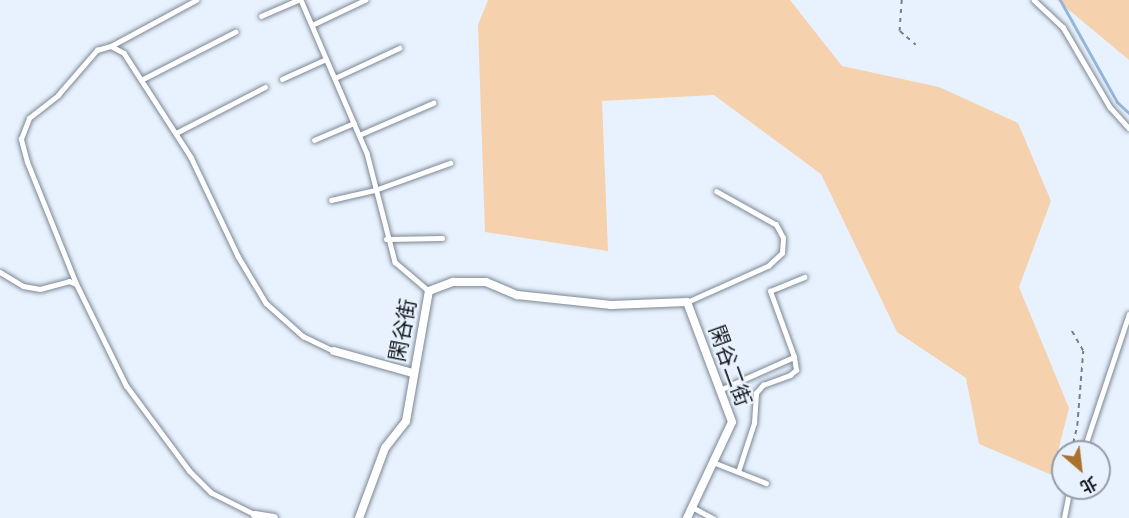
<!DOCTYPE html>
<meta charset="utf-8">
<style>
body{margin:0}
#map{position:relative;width:1129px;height:518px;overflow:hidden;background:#e8f2fe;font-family:Cabin,"Noto Sans TC",sans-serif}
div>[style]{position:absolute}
.green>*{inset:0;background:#f6d1ad}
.stream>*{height:3px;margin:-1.5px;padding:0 1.5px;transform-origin:1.5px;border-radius:1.5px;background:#93b6de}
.path>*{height:1.5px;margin-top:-0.75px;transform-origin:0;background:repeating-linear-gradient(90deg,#787f87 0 4.5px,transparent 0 9px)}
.roads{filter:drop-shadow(0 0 2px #7c8794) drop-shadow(0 0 2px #7c8794)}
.lane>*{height:4.5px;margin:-2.25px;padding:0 2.25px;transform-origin:2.25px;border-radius:2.25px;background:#fff}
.street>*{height:8px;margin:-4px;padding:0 4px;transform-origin:4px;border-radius:4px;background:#fff}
span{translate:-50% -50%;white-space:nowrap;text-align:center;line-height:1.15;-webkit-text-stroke:4.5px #e8f2fe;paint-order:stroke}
.street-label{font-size:21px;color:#161a1f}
.north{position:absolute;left:1051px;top:440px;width:60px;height:60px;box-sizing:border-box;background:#e8f2fe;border:2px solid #949ca5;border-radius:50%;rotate:152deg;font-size:16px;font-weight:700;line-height:24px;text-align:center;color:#161a1f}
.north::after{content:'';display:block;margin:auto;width:21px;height:27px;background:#aa712f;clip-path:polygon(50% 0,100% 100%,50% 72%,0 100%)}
</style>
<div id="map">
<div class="green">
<i style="clip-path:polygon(488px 0,790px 0,842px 66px,939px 87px,1018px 123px,1051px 201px,1019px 287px,1069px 408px,1052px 475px,979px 444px,966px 378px,897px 332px,821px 174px,714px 95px,602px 101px,608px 251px,485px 232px,478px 25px)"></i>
<i style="clip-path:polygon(1057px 0,1129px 0,1129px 60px)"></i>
</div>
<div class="stream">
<i style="left:1060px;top:0;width:117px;rotate:60.8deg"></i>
<i style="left:1117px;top:102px;width:16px;rotate:43deg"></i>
</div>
<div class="path">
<i style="left:902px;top:0;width:31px;rotate:94deg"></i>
<i style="left:900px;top:31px;width:21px;rotate:41deg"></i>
<i style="left:1071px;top:452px;width:27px;rotate:-77deg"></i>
<i style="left:1077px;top:426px;width:75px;rotate:-85.4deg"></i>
<i style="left:1083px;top:351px;width:24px;rotate:-120deg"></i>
</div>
<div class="roads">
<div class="lane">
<i style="left:301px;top:0;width:167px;rotate:66.7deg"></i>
<i style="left:367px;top:153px;width:113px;rotate:75.6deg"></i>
<i style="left:395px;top:262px;width:45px;rotate:40.5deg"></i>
<i style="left:1034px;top:0;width:40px;rotate:43deg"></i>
<i style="left:1063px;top:27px;width:93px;rotate:59.6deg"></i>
<i style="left:1110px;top:107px;width:28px;rotate:48deg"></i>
<i style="left:261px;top:16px;width:40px;rotate:-23.4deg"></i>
<i style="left:312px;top:25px;width:59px;rotate:-25.3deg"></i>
<i style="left:111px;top:46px;width:97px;rotate:-28.4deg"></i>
<i style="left:335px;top:78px;width:71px;rotate:-25.1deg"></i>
<i style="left:282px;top:79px;width:48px;rotate:-24.4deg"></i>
<i style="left:141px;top:80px;width:106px;rotate:-27.1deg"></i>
<i style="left:176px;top:133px;width:100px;rotate:-27.3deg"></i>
<i style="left:359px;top:135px;width:81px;rotate:-23.4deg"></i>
<i style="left:314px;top:140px;width:43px;rotate:-23deg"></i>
<i style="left:331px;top:200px;width:45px;rotate:-12.8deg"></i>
<i style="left:375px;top:190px;width:80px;rotate:-19.8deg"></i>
<i style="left:386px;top:239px;width:56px;rotate:-1deg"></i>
<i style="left:0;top:272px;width:27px;rotate:31deg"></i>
<i style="left:23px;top:286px;width:17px;rotate:10deg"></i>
<i style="left:40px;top:289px;width:30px;rotate:-15deg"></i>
<i style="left:69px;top:281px;width:8px;rotate:23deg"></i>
<i style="left:687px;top:302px;width:89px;rotate:-24deg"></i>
<i style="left:768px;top:266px;width:19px;rotate:-43deg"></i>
<i style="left:782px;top:253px;width:15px;rotate:-86deg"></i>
<i style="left:783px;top:238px;width:15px;rotate:-118deg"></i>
<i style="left:776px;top:225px;width:68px;rotate:-150.8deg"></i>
<i style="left:722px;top:389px;width:79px;rotate:-24deg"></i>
<i style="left:794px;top:357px;width:70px;rotate:-110deg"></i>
<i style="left:770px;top:291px;width:37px;rotate:-22deg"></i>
<i style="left:1083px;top:452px;width:145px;rotate:-71.6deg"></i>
<i style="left:713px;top:462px;width:57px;rotate:21.6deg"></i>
<i style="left:738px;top:472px;width:52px;rotate:-71.9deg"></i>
<i style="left:754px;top:423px;width:30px;rotate:-86deg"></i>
<i style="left:756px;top:393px;width:11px;rotate:-49deg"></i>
<i style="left:763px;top:385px;width:29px;rotate:-20deg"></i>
<i style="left:790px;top:375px;width:8px;rotate:-40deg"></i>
<i style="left:796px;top:370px;width:13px;rotate:-99deg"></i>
<i style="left:692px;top:507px;width:24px;rotate:28deg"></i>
<i style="left:255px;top:515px;width:49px;rotate:-153.4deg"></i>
<i style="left:211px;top:493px;width:31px;rotate:-135deg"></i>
<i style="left:189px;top:471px;width:106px;rotate:-126.5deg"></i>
<i style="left:126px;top:386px;width:114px;rotate:-116.1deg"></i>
<i style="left:76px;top:284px;width:131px;rotate:-111.9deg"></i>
<i style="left:27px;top:162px;width:24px;rotate:-105deg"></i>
<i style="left:21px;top:139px;width:22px;rotate:-69deg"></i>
<i style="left:29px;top:118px;width:37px;rotate:-38deg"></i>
<i style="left:58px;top:95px;width:60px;rotate:-49.1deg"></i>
<i style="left:97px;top:50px;width:15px;rotate:-16deg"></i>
<i style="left:111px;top:46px;width:15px;rotate:28deg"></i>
<i style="left:124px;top:53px;width:124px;rotate:57.2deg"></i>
<i style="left:191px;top:157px;width:110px;rotate:64.6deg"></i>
<i style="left:238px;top:256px;width:55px;rotate:59.2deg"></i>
<i style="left:266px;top:303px;width:50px;rotate:41.7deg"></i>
<i style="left:303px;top:336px;width:34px;rotate:26deg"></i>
<i style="left:1064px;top:518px;width:31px;rotate:-79deg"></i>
</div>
<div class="street">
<i style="left:334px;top:351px;width:82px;rotate:15.6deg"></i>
<i style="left:255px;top:515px;width:19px;rotate:9deg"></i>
<i style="left:359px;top:518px;width:75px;rotate:-69.6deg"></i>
<i style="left:385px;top:448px;width:34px;rotate:-52deg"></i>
<i style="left:406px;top:421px;width:132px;rotate:-80deg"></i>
<i style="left:429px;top:291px;width:26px;rotate:-21deg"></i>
<i style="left:453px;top:282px;width:33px"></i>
<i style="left:486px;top:282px;width:34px;rotate:23deg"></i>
<i style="left:517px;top:295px;width:95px;rotate:6.1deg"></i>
<i style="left:611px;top:305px;width:76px;rotate:-2.3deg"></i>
<i style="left:687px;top:302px;width:128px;rotate:69.4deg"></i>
<i style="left:732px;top:422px;width:106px;rotate:115.1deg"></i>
</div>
</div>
<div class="street-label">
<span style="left:403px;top:330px;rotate:-79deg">閑谷街</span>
<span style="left:730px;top:366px;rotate:70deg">閑谷二街</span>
</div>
<div class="north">北</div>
</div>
